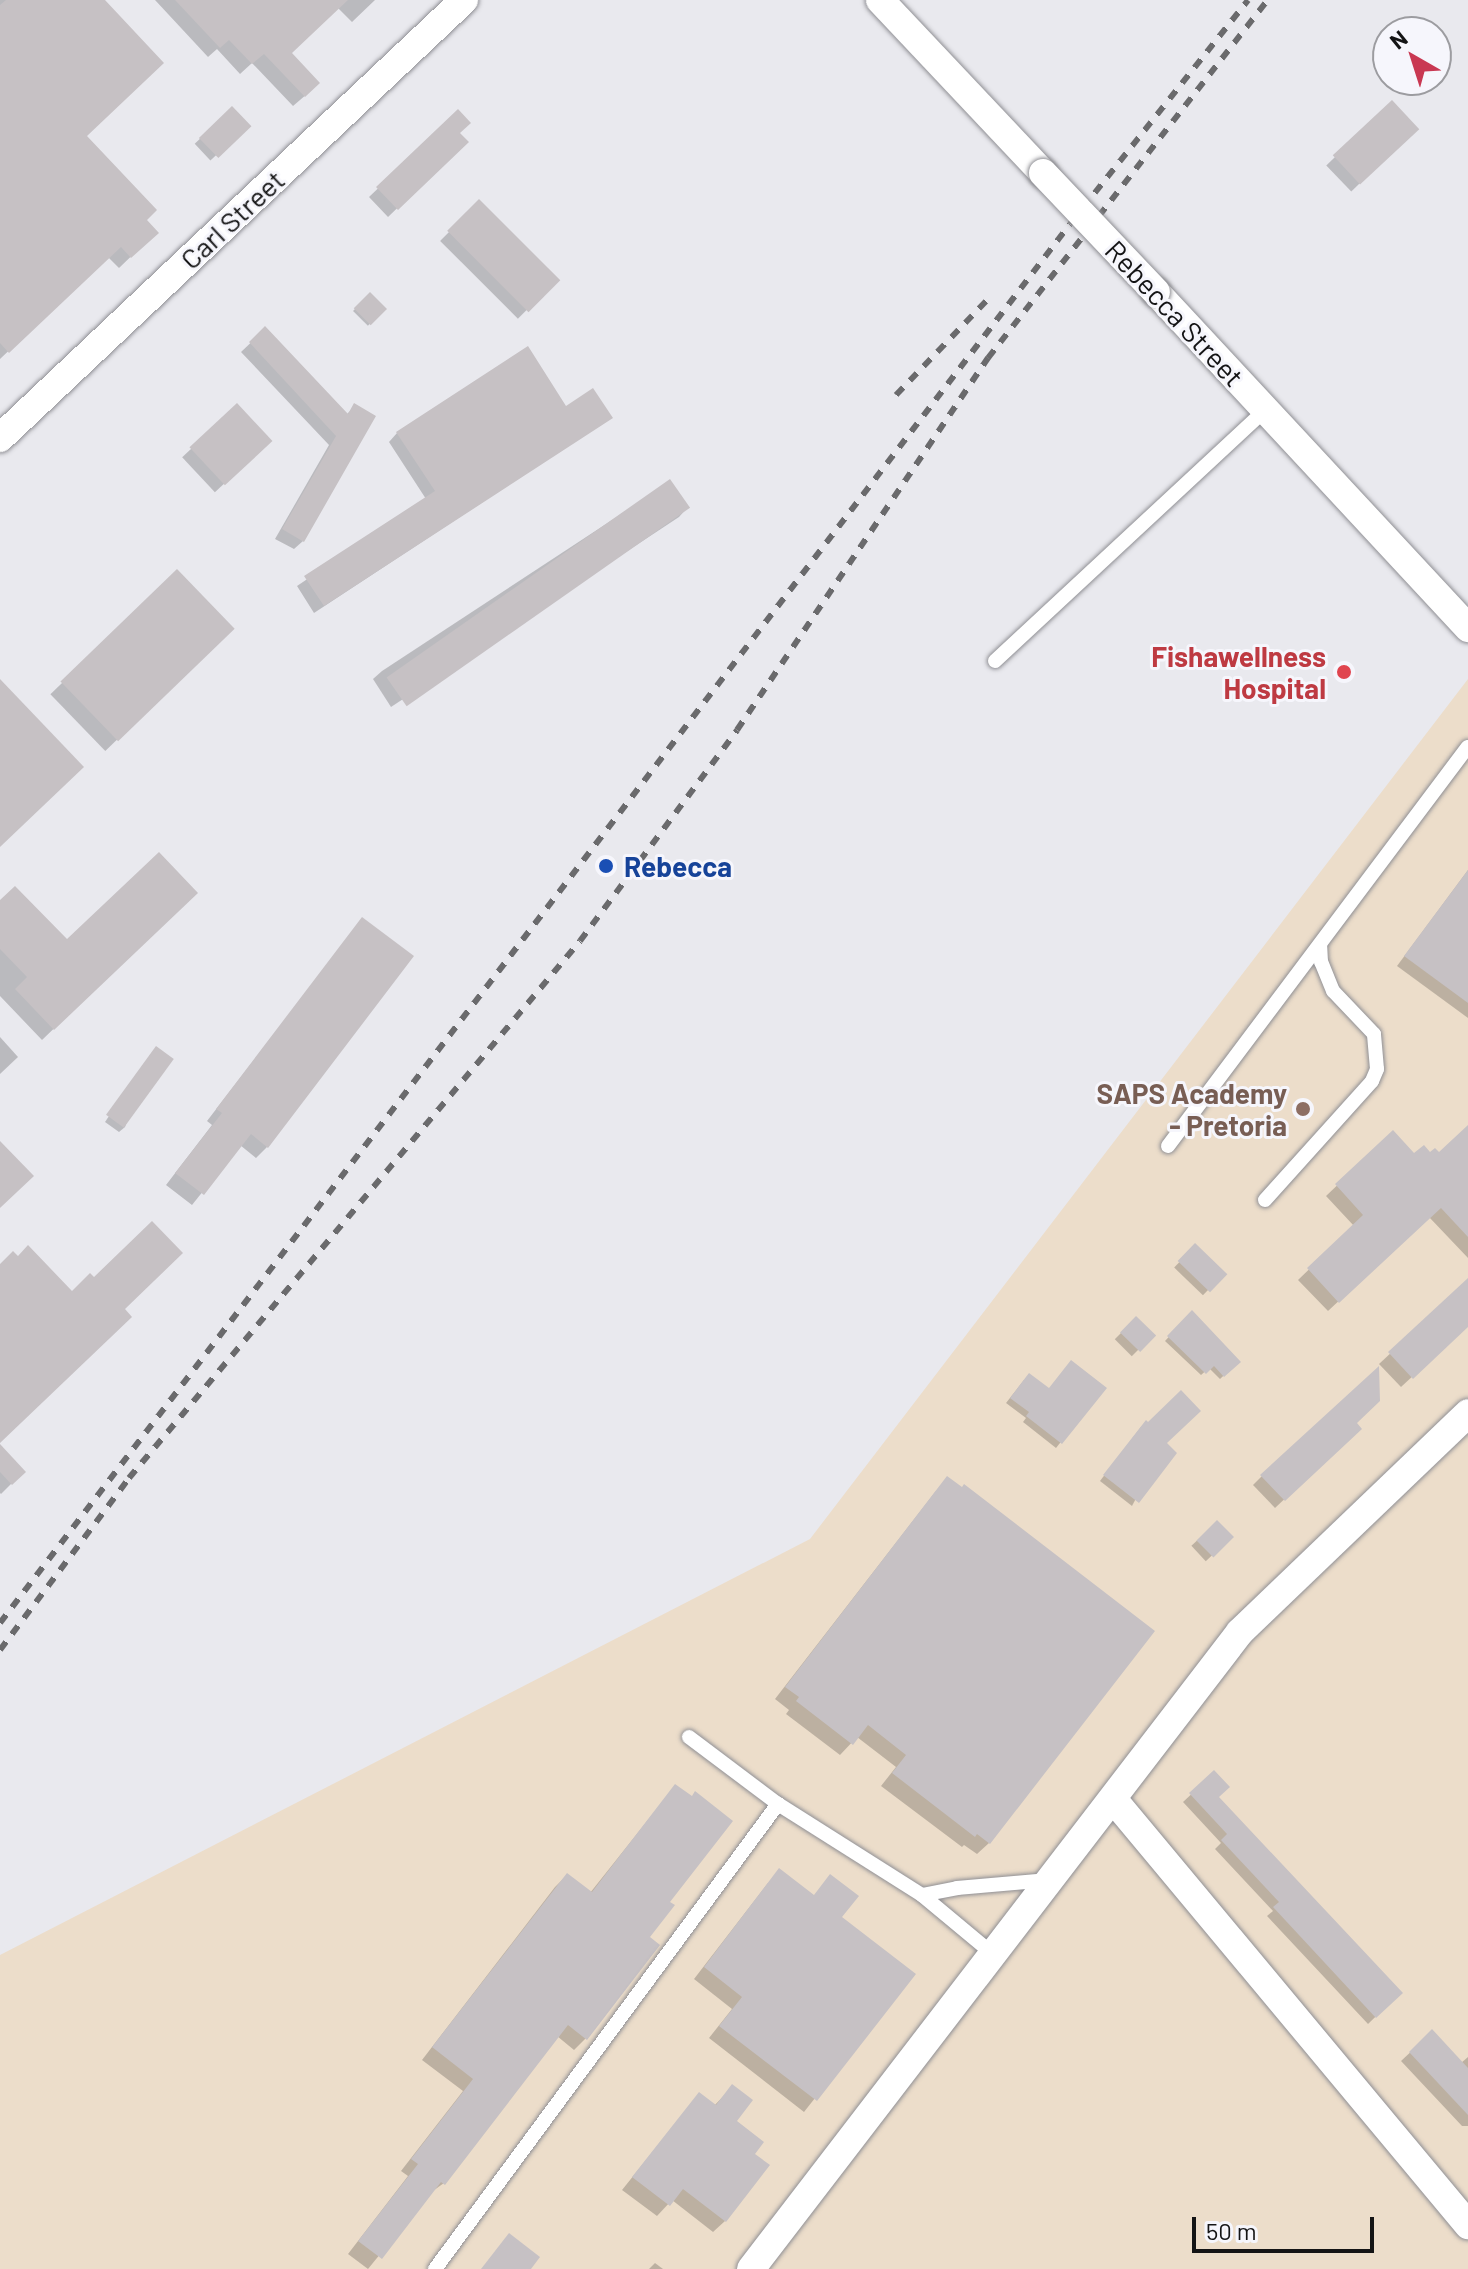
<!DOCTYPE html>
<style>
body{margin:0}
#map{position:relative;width:1468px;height:2269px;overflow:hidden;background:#e9e9ee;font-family:Barlow,sans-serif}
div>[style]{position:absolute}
.education>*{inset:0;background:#ecddca}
.shadow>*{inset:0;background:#0003;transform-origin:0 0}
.building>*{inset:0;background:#c6c1c4;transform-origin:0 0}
.roads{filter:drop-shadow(0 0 2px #8f8f94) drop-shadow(0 0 2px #8f8f94)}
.service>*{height:14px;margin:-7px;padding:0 7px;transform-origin:7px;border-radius:7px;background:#fff}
.minor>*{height:28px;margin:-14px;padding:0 14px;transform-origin:14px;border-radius:14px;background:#fff}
.rail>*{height:6px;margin-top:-3px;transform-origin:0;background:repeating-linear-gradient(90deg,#6a6a6c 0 10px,transparent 0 20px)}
.bridges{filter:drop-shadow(0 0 2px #8f8f94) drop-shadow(0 0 2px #8f8f94)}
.minor-bridge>*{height:28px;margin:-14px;padding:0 14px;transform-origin:14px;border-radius:14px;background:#fff}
.dots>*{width:22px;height:22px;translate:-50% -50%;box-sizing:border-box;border:4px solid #f6f6fc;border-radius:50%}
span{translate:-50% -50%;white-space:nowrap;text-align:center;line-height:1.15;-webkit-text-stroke:6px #f6f6fc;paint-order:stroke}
.street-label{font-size:28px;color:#141415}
.health-label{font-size:28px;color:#be3a42;font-weight:700}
.right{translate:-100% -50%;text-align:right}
.transit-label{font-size:28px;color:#164399;font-weight:700}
.left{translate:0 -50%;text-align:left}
.education-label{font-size:28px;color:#785e54;font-weight:700}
.north{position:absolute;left:1372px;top:16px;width:80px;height:80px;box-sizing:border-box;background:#f6f6fc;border:2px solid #9c9ca0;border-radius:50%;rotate:321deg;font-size:22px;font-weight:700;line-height:32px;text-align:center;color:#141415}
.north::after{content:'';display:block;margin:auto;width:28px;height:36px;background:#c93852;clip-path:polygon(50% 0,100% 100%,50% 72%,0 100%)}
.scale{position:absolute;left:1192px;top:2217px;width:182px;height:36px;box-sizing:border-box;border:4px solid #141415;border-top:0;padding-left:10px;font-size:24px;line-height:28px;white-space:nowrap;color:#141415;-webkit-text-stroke:6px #f6f6fc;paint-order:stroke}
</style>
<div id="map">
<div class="education">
<i style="clip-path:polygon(1468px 679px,1468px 2269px,0 2269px,0 1955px,810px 1539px)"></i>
</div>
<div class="shadow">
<i style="clip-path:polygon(0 0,102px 0,85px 136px,144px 220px,145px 243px,119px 268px,108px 257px,0 359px)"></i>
<i style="clip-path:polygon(155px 0,375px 0,352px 22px,338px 8px,289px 53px,307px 94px,293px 106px,252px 63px,240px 74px,217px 49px,208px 57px)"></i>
<i style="left:1391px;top:103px;width:36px;height:90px;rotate:46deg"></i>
<i style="left:232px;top:109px;width:23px;height:51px;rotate:47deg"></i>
<i style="clip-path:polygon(458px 112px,458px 133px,466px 142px,388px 217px,369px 197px)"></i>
<i style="left:479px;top:202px;width:110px;height:55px;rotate:45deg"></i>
<i style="left:370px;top:294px;width:21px;height:24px;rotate:45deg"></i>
<i style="clip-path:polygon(265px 329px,346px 415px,355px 406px,303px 541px,294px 549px,275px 539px,329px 445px,241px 352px)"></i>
<i style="left:237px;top:406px;width:48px;height:75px;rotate:47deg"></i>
<i style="clip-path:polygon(565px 408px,610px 418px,314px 613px,297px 586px,426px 499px,389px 442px,397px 433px)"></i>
<i style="clip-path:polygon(670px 482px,687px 508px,679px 517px,391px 707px,373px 679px,382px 671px)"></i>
<i style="left:177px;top:572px;width:79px;height:176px;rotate:46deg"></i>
<i style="clip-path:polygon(1468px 870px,1468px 1018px,1397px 966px)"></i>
<i style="clip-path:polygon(195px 893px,42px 1040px,0 996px,0 903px,66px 942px)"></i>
<i style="clip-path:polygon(362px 920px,267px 1147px,256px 1158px,240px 1145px,192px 1205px,166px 1185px,212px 1125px,207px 1121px)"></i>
<i style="clip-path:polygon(0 1037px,18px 1057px,0 1074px)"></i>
<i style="clip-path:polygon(151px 1054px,125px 1127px,119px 1132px,105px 1122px)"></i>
<i style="clip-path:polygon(1468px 1128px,1468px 1258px,1429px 1217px,1328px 1311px,1298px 1280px,1354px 1226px,1326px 1196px,1392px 1133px,1414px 1156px,1439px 1155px)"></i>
<i style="left:1195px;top:1246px;width:40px;height:30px;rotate:44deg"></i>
<i style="clip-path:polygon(1468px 1281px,1468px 1325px,1401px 1387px,1379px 1364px)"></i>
<i style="clip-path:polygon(1192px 1312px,1238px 1362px,1220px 1379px,1209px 1368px,1201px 1375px,1165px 1341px)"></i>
<i style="left:1136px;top:1318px;width:24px;height:30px;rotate:45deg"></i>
<i style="clip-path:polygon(1024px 1380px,1049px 1390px,1104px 1388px,1056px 1448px,1023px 1422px,1026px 1418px,1006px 1403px)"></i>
<i style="clip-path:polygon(1354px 1423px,1359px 1429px,1275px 1508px,1253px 1485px,1262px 1476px)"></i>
<i style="clip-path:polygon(1141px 1427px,1165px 1443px,1132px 1506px,1100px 1481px)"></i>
<i style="clip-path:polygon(0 1447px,23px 1472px,1px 1494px,0 1493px)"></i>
<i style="clip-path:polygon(936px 1491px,989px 1843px,977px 1854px,964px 1845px,962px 1847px,881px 1786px,896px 1767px,857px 1737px,840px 1755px,786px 1714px,789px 1710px,775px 1699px)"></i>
<i style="left:1217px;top:1522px;width:21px;height:35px;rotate:47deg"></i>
<i style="clip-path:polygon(1214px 1773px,1217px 1797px,1400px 1993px,1368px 2024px,1267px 1916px,1273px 1911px,1215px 1849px,1221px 1843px,1183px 1802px)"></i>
<i style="clip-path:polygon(675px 1786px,668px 1902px,586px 2038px,574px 2050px,557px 2036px,444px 2183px,430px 2193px,368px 2269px,348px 2254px,408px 2176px,401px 2171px,463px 2091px,422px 2060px,555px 1887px,567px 1875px,590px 1893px)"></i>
<i style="clip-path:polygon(830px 1877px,840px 1917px,913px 1974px,804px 2112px,709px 2038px,732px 2009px,694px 1979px,768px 1883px,813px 1897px)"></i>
<i style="clip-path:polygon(1432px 2032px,1461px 2063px,1468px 2057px,1468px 2126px,1462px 2126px,1401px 2061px)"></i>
<i style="clip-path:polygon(732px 2087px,734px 2121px,752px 2154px,725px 2221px,713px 2232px,672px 2200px,657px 2216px,622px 2190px,699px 2094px,714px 2106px)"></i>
<i style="clip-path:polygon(655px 2263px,663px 2269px,649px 2269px)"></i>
</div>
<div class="building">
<i style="clip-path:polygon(6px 0,105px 0,164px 63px,87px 136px,157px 210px,147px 220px,159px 233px,131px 258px,121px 247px,9px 353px,0 343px,0 5px)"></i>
<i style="clip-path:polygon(175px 0,348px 0,292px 53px,320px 83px,305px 97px,264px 54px,252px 64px,229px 40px,220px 48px)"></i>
<i style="left:1392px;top:100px;width:40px;height:81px;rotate:47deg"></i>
<i style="left:232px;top:106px;width:28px;height:46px;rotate:46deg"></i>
<i style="clip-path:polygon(458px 109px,471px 123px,460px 133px,469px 142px,398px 210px,376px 187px)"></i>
<i style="left:479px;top:199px;width:115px;height:45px;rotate:45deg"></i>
<i style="left:370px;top:292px;width:24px;height:23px;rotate:45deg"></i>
<i style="clip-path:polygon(265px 326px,348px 414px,354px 403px,376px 416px,304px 542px,282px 529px,336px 436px,249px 342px)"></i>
<i style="clip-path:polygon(528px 346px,566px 406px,593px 388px,613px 418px,324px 606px,304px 576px,435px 491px,396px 432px)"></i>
<i style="left:237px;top:403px;width:52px;height:65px;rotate:47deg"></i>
<i style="left:670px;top:479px;width:35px;height:346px;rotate:55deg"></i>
<i style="left:177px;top:569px;width:83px;height:162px;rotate:46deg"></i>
<i style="clip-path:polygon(0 679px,84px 767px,0 847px)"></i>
<i style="clip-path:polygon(159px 852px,198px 893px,54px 1030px,15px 989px,27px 977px,0 949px,0 900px,15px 886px,67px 939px)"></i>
<i style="clip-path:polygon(1468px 870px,1468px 1003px,1404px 956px)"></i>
<i style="clip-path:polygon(362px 917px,414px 956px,268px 1148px,251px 1134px,204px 1195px,175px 1173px,222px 1113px,216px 1109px)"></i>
<i style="left:156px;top:1046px;width:22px;height:85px;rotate:36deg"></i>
<i style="clip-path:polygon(1468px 1125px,1468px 1237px,1441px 1208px,1339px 1303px,1307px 1268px,1363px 1215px,1335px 1184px,1393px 1130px,1414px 1153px,1424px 1145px,1430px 1152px,1435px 1148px,1439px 1152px)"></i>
<i style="clip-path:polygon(0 1141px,34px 1176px,0 1208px)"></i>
<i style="clip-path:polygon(152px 1221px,183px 1253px,125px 1309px,132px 1317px,0 1443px,0 1264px,13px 1251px,18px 1256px,28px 1245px,72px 1291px,90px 1273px,94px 1277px)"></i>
<i style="left:1195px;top:1243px;width:45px;height:25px;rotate:44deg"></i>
<i style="clip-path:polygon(1468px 1278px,1468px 1327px,1413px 1379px,1388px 1352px)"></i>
<i style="clip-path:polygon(1192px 1310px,1241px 1362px,1224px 1377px,1214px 1366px,1206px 1374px,1167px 1336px)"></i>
<i style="left:1136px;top:1316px;width:28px;height:23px;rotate:44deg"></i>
<i style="clip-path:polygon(1071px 1360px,1107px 1388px,1062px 1444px,1026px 1416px,1029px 1412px,1010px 1398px,1029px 1373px,1049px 1388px)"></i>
<i style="clip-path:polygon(1379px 1366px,1380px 1401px,1357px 1423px,1362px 1429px,1285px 1501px,1260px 1475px)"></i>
<i style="clip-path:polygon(1181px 1390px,1201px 1411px,1167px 1443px,1177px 1453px,1139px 1503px,1103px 1475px,1146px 1420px,1148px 1422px)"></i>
<i style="clip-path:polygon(0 1444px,26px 1472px,12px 1485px,0 1472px)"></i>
<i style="clip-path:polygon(947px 1476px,962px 1487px,964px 1484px,1155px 1631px,990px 1844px,977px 1834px,975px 1837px,892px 1773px,906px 1755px,868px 1725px,853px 1745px,796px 1701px,799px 1697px,785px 1687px)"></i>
<i style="left:1217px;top:1520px;width:24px;height:29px;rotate:45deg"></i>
<i style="clip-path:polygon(1214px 1770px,1230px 1787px,1219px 1797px,1403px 1993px,1376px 2018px,1273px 1907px,1279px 1902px,1221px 1840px,1227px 1834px,1189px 1793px)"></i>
<i style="clip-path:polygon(675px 1784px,692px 1796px,695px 1791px,733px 1821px,670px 1902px,675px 1905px,650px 1937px,660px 1945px,587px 2040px,568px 2025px,445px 2185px,441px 2182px,382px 2259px,358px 2241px,418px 2164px,411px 2159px,473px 2079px,432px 2047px,567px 1873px,592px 1892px)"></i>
<i style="clip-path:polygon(779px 1868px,814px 1895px,830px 1874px,859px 1896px,842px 1917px,916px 1974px,817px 2101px,719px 2026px,742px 1997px,704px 1967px)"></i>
<i style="clip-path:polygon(1432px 2029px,1468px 2068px,1468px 2115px,1409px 2052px)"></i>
<i style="clip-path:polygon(732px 2084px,753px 2100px,737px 2121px,764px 2142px,755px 2154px,770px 2165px,726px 2222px,683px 2189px,670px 2206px,632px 2177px,699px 2092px,716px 2105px)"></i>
<i style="clip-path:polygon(509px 2233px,540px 2257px,531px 2269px,481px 2269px)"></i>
</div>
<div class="roads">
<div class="service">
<i style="left:995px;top:661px;width:369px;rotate:-42.9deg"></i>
<i style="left:1168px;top:1146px;width:499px;rotate:-53.1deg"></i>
<i style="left:1265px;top:1200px;width:160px;rotate:-48deg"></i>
<i style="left:1372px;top:1081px;width:13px;rotate:-67deg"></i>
<i style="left:1377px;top:1069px;width:35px;rotate:-95deg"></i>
<i style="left:1374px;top:1034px;width:59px;rotate:-133.6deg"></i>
<i style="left:1333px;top:991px;width:31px;rotate:-112deg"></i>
<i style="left:1321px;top:962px;width:17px;rotate:-93deg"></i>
<i style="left:689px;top:1737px;width:111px;rotate:37deg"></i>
<i style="left:778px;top:1804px;width:170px;rotate:32.3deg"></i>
<i style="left:922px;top:1895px;width:94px;rotate:39.8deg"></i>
<i style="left:922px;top:1895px;width:36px;rotate:-11deg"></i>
<i style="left:957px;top:1888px;width:92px;rotate:-5deg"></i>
<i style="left:435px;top:2269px;width:578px;rotate:-53.59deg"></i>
</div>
<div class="minor">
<i style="left:880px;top:0;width:238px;rotate:46.7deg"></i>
<i style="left:1156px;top:292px;width:459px;rotate:47.1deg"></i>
<i style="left:0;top:438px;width:638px;rotate:-43.35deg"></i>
<i style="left:1113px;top:1799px;width:555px;rotate:50.19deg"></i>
<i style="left:751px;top:2269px;width:803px;rotate:-52.49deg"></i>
<i style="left:1240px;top:1632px;width:316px;rotate:-43.8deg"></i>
</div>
</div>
<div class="rail">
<i style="left:896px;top:395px;width:132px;rotate:-46.2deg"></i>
<i style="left:0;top:1623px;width:1761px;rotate:-52.59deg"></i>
<i style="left:1070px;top:224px;width:286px;rotate:-51.5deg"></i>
<i style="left:0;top:1650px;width:215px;rotate:-53.1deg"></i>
<i style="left:129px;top:1478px;width:701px;rotate:-49.97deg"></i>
<i style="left:580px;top:941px;width:263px;rotate:-53.3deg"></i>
<i style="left:737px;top:730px;width:449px;rotate:-56deg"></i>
<i style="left:988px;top:358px;width:454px;rotate:-52deg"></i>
</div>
<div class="bridges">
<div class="minor-bridge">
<i style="left:1043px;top:173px;width:164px;rotate:46.5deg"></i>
</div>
</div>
<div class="dots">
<i style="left:1344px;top:672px;background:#e0444e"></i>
<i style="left:606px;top:866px;background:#1a4fb4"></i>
<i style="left:1303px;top:1109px;background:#8d6e63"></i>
</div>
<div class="street-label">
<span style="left:232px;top:219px;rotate:-43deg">Carl Street</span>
<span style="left:1175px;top:313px;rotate:47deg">Rebecca Street</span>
</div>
<div class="health-label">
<span class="right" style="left:1326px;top:672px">Fishawellness<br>Hospital</span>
</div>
<div class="transit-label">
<span class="left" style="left:624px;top:866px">Rebecca</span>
</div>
<div class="education-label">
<span class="right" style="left:1287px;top:1109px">SAPS Academy<br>- Pretoria</span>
</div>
<div class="north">N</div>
<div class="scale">50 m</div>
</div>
